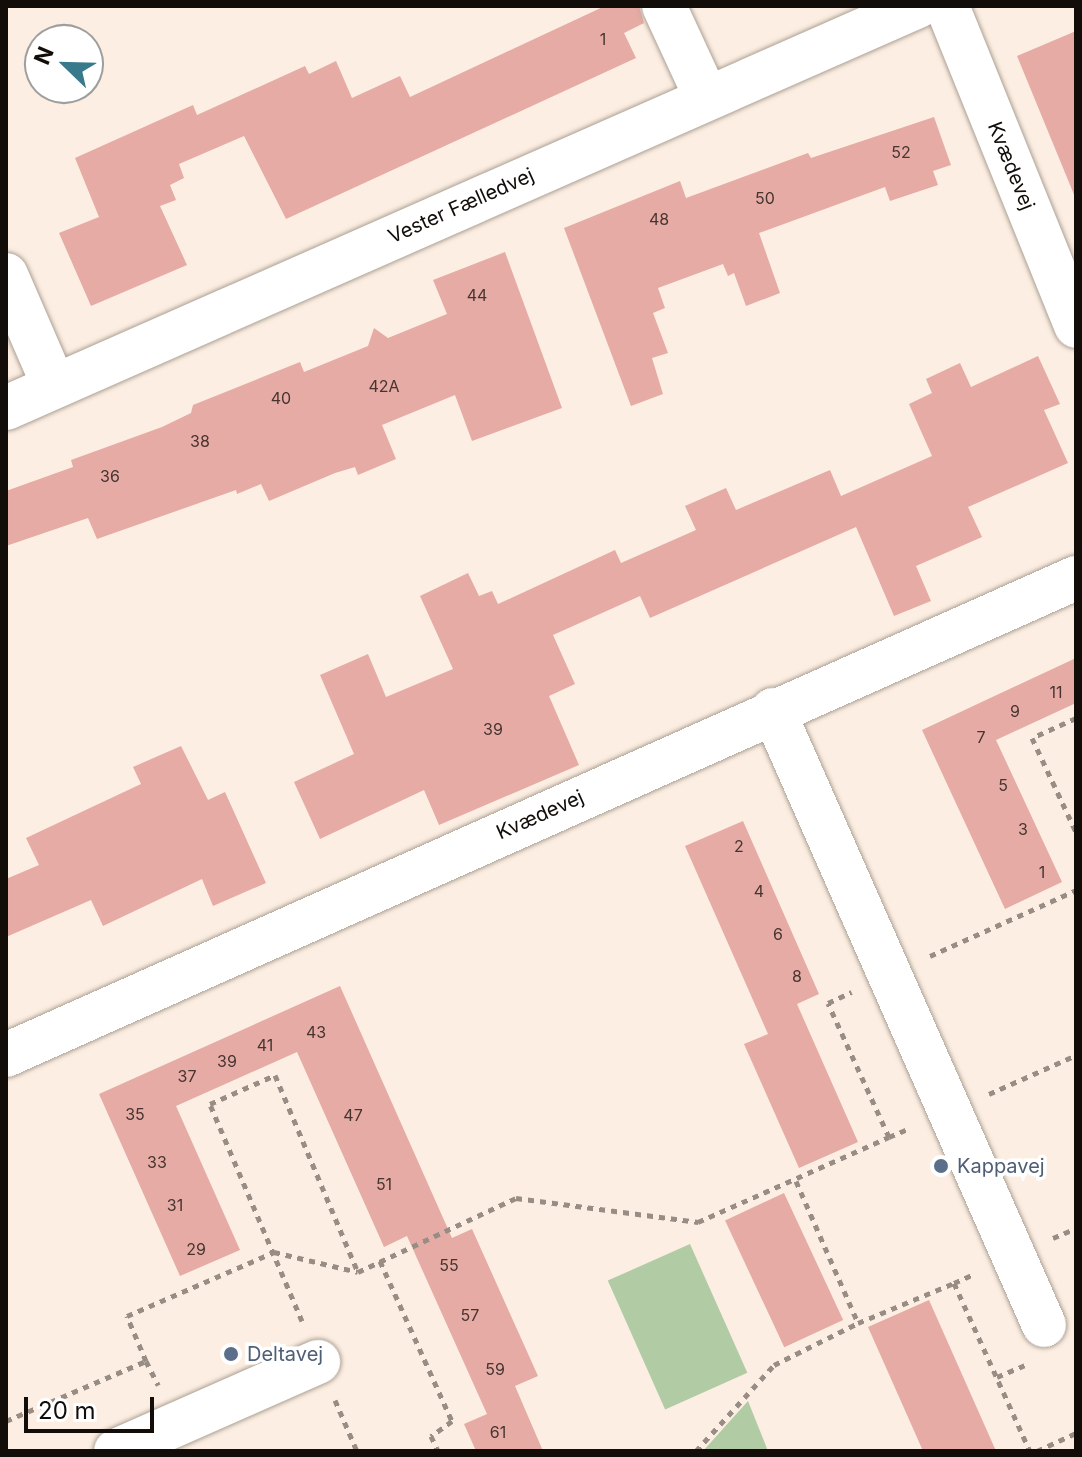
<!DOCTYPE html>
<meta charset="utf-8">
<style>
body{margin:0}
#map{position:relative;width:1082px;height:1457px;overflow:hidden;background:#fceee2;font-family:Inter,sans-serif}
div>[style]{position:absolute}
.green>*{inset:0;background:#b1cba5;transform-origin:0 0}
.building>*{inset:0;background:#e5aba4;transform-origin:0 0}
.path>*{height:5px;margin-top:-2.5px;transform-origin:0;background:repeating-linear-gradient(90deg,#978d84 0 6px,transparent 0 12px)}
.roads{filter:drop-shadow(0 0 2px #aca094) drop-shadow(0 0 2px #aca094)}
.minor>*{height:44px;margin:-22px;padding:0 22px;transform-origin:22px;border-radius:22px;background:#fff}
.dots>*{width:22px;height:22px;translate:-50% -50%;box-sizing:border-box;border:4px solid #fff;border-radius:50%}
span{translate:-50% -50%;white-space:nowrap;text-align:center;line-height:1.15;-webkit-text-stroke:7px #fff;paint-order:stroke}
.number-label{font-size:16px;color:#473430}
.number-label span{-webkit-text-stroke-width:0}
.street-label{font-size:20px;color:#120d09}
.service-label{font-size:20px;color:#4e5e75}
.left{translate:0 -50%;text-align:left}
.frame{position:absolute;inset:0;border:8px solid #120d09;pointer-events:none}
.north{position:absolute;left:24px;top:24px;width:80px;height:80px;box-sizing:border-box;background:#fff;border:2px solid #a09e9d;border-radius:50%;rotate:293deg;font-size:22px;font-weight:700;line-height:32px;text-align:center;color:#120d09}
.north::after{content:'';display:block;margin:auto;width:28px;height:36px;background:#39798c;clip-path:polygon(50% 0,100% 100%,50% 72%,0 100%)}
.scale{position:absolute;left:24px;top:1397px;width:130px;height:36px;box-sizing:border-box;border:4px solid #120d09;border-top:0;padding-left:10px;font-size:24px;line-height:28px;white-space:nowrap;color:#120d09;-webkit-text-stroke:6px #fff;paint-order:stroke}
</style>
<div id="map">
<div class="green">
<i style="left:690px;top:1244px;width:141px;height:90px;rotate:66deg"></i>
<i style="clip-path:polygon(748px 1401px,768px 1451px,703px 1451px)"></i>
</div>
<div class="building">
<i style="clip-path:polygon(605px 6px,639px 6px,644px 23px,624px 33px,636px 58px,286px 219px,244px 136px,179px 164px,184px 178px,170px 185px,176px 200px,160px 206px,187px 265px,91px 306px,59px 233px,99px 217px,75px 158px,193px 105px,197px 115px,305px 66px,309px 74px,336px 61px,352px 98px,400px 76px,410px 97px)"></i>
<i style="clip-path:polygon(1076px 31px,1076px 197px,1075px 197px,1017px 56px)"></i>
<i style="clip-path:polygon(934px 117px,951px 165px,933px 171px,938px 185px,890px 201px,885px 187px,759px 233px,780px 293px,746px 306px,734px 273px,728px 276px,723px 264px,658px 288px,665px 308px,653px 313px,668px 353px,652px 358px,663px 394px,631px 406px,564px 228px,680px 181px,686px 198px,808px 153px,811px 158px)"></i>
<i style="clip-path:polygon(505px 252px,562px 408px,472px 441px,455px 395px,382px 425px,396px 459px,358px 475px,355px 467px,335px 473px,269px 501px,261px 484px,237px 494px,236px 490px,97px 539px,88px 518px,6px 546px,6px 491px,73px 467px,71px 460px,162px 427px,191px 413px,193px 405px,265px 376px,300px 362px,304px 372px,368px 346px,374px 328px,388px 338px,447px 314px,433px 280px)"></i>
<i style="clip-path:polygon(1038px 356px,1060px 404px,1044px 410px,1068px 463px,968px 507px,982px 537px,916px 566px,931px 601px,894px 616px,856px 527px,650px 618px,640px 596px,553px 635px,575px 684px,549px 696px,579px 765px,439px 825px,424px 790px,320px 839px,294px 782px,354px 754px,320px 675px,368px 654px,386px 697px,453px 669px,420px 596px,468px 573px,479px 596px,492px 591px,498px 604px,615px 550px,621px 563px,696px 530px,685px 506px,726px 488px,736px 510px,830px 470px,841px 496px,932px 456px,909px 404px,932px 393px,926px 379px,960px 363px,971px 387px)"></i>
<i style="clip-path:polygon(1076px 658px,1076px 703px,996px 740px,1062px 882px,1005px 909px,922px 730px)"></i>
<i style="clip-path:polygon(181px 746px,208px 800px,225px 792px,266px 883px,213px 906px,202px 879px,103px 926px,91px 900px,6px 937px,6px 879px,39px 865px,26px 838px,141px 784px,133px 767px)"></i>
<i style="clip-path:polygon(743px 821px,819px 994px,797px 1004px,858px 1142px,799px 1168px,744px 1044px,768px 1034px,685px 846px)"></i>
<i style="clip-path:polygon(340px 986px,452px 1238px,472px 1229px,538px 1376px,515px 1386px,543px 1451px,476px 1451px,464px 1424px,487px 1414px,407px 1236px,384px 1247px,297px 1052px,176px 1106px,240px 1250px,180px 1276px,99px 1094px)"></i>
<i style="left:784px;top:1193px;width:140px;height:65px;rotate:65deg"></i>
<i style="clip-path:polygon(929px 1300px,996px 1451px,923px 1451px,868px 1327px)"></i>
</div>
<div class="path">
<i style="left:1076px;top:718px;width:48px;rotate:155.6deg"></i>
<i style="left:1032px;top:738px;width:104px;rotate:64.9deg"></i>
<i style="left:930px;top:956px;width:160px;rotate:-24.3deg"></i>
<i style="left:989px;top:1094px;width:95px;rotate:-24.1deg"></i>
<i style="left:889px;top:1137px;width:23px;rotate:-23deg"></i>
<i style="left:796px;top:1181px;width:155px;rotate:66.4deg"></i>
<i style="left:858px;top:1323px;width:104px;rotate:-22.6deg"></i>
<i style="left:954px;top:1283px;width:184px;rotate:65.7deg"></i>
<i style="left:1053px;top:1238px;width:25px;rotate:-23deg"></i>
<i style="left:380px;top:1261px;width:175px;rotate:65.8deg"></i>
<i style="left:452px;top:1421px;width:26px;rotate:144deg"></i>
<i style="left:431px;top:1436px;width:17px;rotate:65deg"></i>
<i style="left:954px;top:1283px;width:22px;rotate:-24deg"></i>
<i style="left:302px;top:1321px;width:236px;rotate:-113deg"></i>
<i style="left:210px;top:1104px;width:71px;rotate:-24deg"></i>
<i style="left:275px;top:1075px;width:214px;rotate:67.2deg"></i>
<i style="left:146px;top:1361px;width:27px;rotate:63deg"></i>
<i style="left:997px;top:1377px;width:30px;rotate:-23deg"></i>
<i style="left:335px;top:1400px;width:56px;rotate:66.7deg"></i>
<i style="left:6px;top:1421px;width:152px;rotate:-23.2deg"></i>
<i style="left:146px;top:1361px;width:49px;rotate:-112.9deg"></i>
<i style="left:127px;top:1316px;width:160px;rotate:-23.5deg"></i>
<i style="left:274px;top:1252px;width:86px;rotate:13.4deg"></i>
<i style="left:358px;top:1272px;width:174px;rotate:-25.1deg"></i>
<i style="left:516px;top:1198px;width:184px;rotate:7.5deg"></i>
<i style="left:698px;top:1222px;width:209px;rotate:-24deg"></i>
<i style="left:889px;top:1137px;width:147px;rotate:-114.5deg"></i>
<i style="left:828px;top:1003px;width:26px;rotate:-25deg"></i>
<i style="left:696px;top:1451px;width:116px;rotate:-47.8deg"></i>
<i style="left:774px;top:1365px;width:94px;rotate:-26.6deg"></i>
<i style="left:1037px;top:1451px;width:43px;rotate:-24.8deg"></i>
</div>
<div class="roads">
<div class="minor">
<i style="left:664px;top:6px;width:100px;rotate:65.2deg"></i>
<i style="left:947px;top:6px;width:345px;rotate:68deg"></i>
<i style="left:6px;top:275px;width:121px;rotate:66.6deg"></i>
<i style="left:6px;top:408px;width:997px;rotate:-23.79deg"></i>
<i style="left:773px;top:710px;width:672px;rotate:66.22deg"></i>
<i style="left:6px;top:1055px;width:1172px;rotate:-24.03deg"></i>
<i style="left:116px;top:1451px;width:221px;rotate:-23.8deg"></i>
</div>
</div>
<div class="dots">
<i style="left:941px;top:1166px;background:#5c6f8a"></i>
<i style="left:231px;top:1354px;background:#5c6f8a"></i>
</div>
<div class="number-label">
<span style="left:603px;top:39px">1</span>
<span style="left:901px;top:152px">52</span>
<span style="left:765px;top:198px">50</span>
<span style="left:659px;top:219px">48</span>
<span style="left:477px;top:295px">44</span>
<span style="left:384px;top:386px">42A</span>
<span style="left:281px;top:398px">40</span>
<span style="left:200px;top:441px">38</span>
<span style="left:110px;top:476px">36</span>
<span style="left:1056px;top:692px">11</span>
<span style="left:1015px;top:711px">9</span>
<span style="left:493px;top:729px">39</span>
<span style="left:981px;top:737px">7</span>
<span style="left:1003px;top:785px">5</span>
<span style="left:1023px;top:829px">3</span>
<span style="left:739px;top:846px">2</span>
<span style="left:1042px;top:872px">1</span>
<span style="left:759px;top:891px">4</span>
<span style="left:778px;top:934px">6</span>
<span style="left:797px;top:976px">8</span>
<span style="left:316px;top:1032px">43</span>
<span style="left:265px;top:1045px">41</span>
<span style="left:227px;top:1061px">39</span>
<span style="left:187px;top:1076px">37</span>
<span style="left:135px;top:1114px">35</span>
<span style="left:353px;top:1115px">47</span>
<span style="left:157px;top:1162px">33</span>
<span style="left:384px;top:1184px">51</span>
<span style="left:175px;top:1205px">31</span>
<span style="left:196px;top:1249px">29</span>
<span style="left:449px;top:1265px">55</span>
<span style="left:470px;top:1315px">57</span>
<span style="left:495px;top:1369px">59</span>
<span style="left:498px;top:1432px">61</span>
</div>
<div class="street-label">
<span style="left:1011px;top:166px;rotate:68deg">Kvædevej</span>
<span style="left:461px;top:206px;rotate:-24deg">Vester Fælledvej</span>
<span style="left:540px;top:815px;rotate:-24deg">Kvædevej</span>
</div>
<div class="service-label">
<span class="left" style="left:957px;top:1166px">Kappavej</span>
<span class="left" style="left:247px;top:1354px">Deltavej</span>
</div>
<div class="frame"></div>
<div class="north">N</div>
<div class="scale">20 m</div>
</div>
